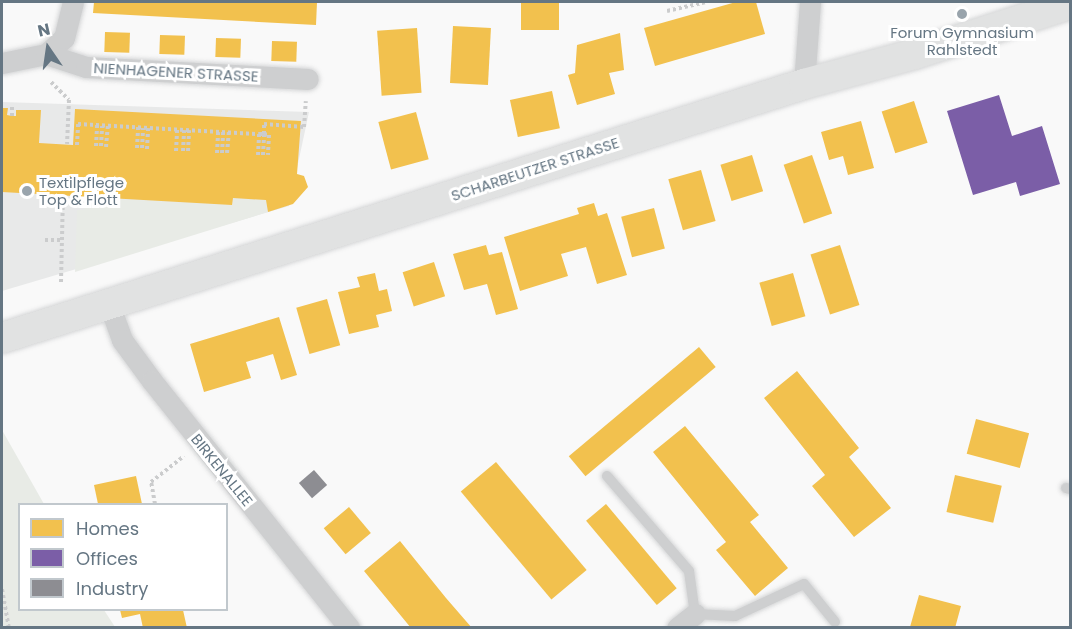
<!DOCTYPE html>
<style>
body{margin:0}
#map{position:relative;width:1072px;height:629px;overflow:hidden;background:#f9f9f9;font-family:Poppins,sans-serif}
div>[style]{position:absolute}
.built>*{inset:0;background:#e8e9e9}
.green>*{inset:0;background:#e8ebe6}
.homes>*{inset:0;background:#f2c14e;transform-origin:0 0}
.offices>*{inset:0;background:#7b5ea7}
.industry>*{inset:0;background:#8d8d92;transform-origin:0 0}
.path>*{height:4px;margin-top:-2px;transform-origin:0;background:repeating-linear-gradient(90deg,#cbcccd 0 3px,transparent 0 6px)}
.roads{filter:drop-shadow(0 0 2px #d5d6d7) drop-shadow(0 0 2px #d5d6d7)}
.service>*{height:10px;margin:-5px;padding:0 5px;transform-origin:5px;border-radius:5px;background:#cecfd0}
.minor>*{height:21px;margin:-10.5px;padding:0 10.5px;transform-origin:10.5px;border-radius:10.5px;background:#cecfd0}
.secondary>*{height:30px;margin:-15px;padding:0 15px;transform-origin:15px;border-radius:15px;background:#e1e2e2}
.dots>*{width:16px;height:16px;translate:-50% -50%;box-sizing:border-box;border:3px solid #fff;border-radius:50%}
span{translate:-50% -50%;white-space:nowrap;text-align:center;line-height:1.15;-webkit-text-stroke:6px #fff;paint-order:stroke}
.poi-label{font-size:15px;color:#657683}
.left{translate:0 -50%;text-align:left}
.street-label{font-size:15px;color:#657683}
.frame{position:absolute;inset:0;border:3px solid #657683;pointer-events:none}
.legend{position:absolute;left:18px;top:503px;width:210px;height:108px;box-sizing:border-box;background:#fff;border:2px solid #c1c8cd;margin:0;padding:8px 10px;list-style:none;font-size:18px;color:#657683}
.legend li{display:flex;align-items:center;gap:12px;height:30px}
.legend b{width:30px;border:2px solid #c1c8cd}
.north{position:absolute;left:18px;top:18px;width:60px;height:60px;-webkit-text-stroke:4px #fff;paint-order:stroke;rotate:347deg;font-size:16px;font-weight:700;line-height:24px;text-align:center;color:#657683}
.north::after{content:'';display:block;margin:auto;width:21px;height:27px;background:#657683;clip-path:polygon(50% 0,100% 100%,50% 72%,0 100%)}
</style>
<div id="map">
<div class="built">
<i style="clip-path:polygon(2px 102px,309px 112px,289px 206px,2px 291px)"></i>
</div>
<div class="green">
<i style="clip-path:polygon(85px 197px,232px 205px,233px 198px,266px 200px,268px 212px,75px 272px,77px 210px,84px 210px)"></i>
<i style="clip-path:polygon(2px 430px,44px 504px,20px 504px,20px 610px,104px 610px,115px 627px,2px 627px)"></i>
</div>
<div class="homes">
<i style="clip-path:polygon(94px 2px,317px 2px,316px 25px,93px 13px)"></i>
<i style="left:521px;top:2px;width:38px;height:28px"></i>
<i style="clip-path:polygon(736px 2px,756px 2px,765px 34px,655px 66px,644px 28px)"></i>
<i style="left:453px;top:26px;width:38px;height:57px;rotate:3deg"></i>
<i style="left:417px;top:28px;width:65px;height:40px;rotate:86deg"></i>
<i style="left:105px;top:32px;width:25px;height:20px;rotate:2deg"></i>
<i style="clip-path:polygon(620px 33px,624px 70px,609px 73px,615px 94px,577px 105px,568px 75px,575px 73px,577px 45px)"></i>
<i style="left:160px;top:35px;width:25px;height:19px;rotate:2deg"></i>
<i style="left:216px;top:38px;width:25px;height:19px;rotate:2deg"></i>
<i style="left:272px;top:41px;width:25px;height:20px;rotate:2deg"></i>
<i style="left:552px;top:91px;width:38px;height:43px;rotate:78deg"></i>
<i style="left:914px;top:101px;width:44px;height:34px;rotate:72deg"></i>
<i style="clip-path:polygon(2px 108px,8px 108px,7px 115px,12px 116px,16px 116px,16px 110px,41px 110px,39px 143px,73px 145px,75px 109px,301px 121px,297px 174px,304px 176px,308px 187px,293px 204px,268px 212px,266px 200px,233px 198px,232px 205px,2px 192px)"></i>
<i style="left:416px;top:112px;width:49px;height:39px;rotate:75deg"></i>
<i style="clip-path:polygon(861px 121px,874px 168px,848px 175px,843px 156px,829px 160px,821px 132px)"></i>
<i style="left:752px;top:155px;width:38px;height:33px;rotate:73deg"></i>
<i style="left:812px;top:155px;width:62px;height:30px;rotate:71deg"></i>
<i style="left:701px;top:170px;width:53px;height:34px;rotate:74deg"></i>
<i style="clip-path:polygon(594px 203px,598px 216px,607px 213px,627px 275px,597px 284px,586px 247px,561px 254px,568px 276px,520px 291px,504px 237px,579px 214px,577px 208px)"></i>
<i style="left:654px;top:208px;width:42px;height:34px;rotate:75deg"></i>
<i style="clip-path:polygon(486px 245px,489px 255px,502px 252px,518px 309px,496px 315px,487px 284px,464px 290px,453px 254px)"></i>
<i style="left:840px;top:245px;width:63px;height:31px;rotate:72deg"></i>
<i style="left:434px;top:262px;width:36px;height:33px;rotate:72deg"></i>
<i style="clip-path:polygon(375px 273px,379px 291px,387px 289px,392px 311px,376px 315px,379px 327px,349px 334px,338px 292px,360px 287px,357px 277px)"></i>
<i style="left:793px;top:273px;width:45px;height:35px;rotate:74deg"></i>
<i style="left:327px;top:299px;width:48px;height:32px;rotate:74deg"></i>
<i style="clip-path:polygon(279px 317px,297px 375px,281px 380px,273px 354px,246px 362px,251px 378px,204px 392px,190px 344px)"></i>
<i style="left:699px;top:347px;width:26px;height:170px;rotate:50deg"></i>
<i style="clip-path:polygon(797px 371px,859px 448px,849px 457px,891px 508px,854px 537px,812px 486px,825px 475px,764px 398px)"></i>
<i style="left:976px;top:419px;width:55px;height:36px;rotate:15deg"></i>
<i style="clip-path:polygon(685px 426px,759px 515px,750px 522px,788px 568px,755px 596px,716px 550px,726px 542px,653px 452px)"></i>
<i style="left:496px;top:462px;width:141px;height:46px;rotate:50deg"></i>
<i style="left:955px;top:475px;width:48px;height:38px;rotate:13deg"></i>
<i style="clip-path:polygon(136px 476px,142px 504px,98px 504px,94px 485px)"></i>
<i style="left:606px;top:504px;width:110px;height:26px;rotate:50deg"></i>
<i style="left:349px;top:507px;width:34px;height:33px;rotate:50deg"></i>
<i style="clip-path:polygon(400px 541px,446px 598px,472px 628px,411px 628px,364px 571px)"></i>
<i style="clip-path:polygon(919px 595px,961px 606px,955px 628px,910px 627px)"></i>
<i style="clip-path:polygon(120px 610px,183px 610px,187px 628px,143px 628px,140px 614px,122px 618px)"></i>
</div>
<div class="offices">
<i style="clip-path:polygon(999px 95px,1012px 136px,1042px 126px,1060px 184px,1020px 196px,1016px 182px,973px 195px,947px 111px)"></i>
</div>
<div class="industry">
<i style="left:314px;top:470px;width:20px;height:20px;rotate:49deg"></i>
</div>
<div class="path">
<i style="left:667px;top:11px;width:39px;rotate:-13deg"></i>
<i style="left:51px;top:82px;width:25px;rotate:45deg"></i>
<i style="left:69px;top:100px;width:44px;rotate:92.6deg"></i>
<i style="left:12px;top:116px;width:12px;rotate:-90deg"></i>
<i style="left:264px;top:134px;width:5px;rotate:11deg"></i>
<i style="left:269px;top:135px;width:20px;rotate:93deg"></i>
<i style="left:77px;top:145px;width:21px;rotate:-87deg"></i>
<i style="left:78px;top:124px;width:181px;rotate:3.2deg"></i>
<i style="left:259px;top:134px;width:5px"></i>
<i style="left:264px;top:134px;width:10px;rotate:-90deg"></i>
<i style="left:264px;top:124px;width:40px;rotate:4.3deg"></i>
<i style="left:304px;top:127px;width:26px;rotate:-86deg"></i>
<i style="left:96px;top:146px;width:21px;rotate:-87deg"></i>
<i style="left:101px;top:146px;width:20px;rotate:-87deg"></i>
<i style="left:106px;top:147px;width:21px;rotate:-85deg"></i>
<i style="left:137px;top:148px;width:21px;rotate:-87deg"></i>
<i style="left:142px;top:148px;width:20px;rotate:-87deg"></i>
<i style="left:147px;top:149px;width:21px;rotate:-87deg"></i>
<i style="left:176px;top:151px;width:22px;rotate:-87deg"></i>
<i style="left:183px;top:151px;width:21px;rotate:-87deg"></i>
<i style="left:188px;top:151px;width:21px;rotate:-87deg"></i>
<i style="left:217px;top:153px;width:21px;rotate:-87deg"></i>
<i style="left:222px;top:153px;width:21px;rotate:-87deg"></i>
<i style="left:227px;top:153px;width:21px;rotate:-85deg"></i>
<i style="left:258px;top:155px;width:21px;rotate:-87deg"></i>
<i style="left:263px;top:155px;width:21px;rotate:-87deg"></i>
<i style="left:45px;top:240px;width:16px"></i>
<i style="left:61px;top:282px;width:86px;rotate:-88.7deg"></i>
<i style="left:155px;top:504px;width:22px;rotate:-100deg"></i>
<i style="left:151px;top:482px;width:42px;rotate:-38.2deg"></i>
<i style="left:2px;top:589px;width:40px;rotate:80deg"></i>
</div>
<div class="roads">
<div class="service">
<i style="left:607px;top:476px;width:125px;rotate:49.2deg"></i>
<i style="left:689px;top:571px;width:43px;rotate:82.1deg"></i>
<i style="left:695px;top:614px;width:40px;rotate:2.9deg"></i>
<i style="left:735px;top:616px;width:76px;rotate:-24.9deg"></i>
<i style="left:804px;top:584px;width:49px;rotate:50.8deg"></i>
<i style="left:1066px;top:488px;width:4px;rotate:14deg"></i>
</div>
<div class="minor">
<i style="left:46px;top:54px;width:42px;rotate:18deg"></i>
<i style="left:86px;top:67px;width:222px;rotate:3.1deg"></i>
<i style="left:2px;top:63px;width:45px;rotate:-11.6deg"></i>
<i style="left:46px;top:54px;width:24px;rotate:-42deg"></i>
<i style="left:64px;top:38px;width:37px;rotate:-76deg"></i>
<i style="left:804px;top:84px;width:82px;rotate:-85.8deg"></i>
<i style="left:109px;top:304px;width:38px;rotate:70deg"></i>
<i style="left:122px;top:340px;width:51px;rotate:53.8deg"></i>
<i style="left:152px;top:381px;width:316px;rotate:51.4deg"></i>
<i style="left:677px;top:628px;width:23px;rotate:-38deg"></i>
</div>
<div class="secondary">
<i style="left:2px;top:338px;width:841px;rotate:-17.57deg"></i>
<i style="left:804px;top:84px;width:115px;rotate:-15.1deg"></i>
<i style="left:915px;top:54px;width:163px;rotate:-17.9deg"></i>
</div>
</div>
<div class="dots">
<i style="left:962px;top:14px;background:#99a4ac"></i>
<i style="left:27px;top:191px;background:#99a4ac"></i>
</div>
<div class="poi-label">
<span style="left:962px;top:41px">Forum Gymnasium<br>Rahlstedt</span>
<span class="left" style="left:39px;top:191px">Textilpflege<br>Top &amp; Flott</span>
</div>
<div class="street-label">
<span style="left:176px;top:72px;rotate:3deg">NIENHAGENER STRASSE</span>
<span style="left:535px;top:169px;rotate:-18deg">SCHARBEUTZER STRASSE</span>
<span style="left:222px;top:470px;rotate:51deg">BIRKENALLEE</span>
</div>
<div class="frame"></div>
<ul class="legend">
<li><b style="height:16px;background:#f2c14e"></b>Homes</li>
<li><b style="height:16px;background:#7b5ea7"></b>Offices</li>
<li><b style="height:16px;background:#8d8d92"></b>Industry</li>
</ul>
<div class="north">N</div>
</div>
